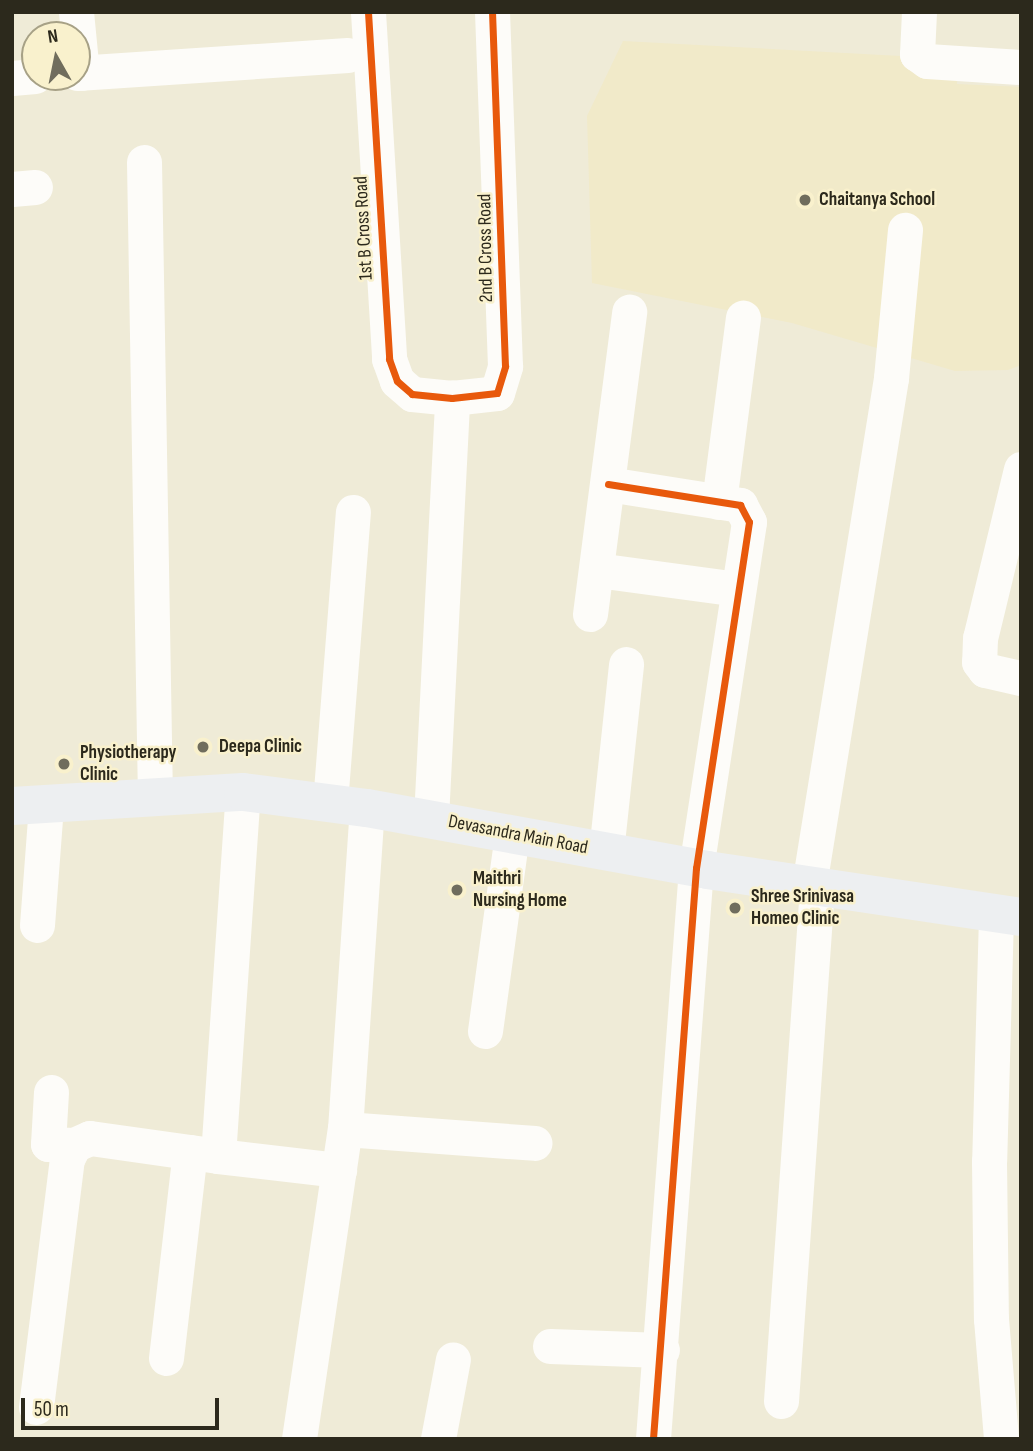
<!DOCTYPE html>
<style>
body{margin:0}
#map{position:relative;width:1033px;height:1451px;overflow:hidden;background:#efebd7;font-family:"Sofia Sans Condensed",sans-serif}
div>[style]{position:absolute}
.built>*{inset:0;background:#f1eac9}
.minor>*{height:35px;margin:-17.5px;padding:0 17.5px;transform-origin:17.5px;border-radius:17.5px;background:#fdfcf9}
.major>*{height:38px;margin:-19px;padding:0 19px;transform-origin:19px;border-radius:19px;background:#edeff1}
.cycleway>*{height:7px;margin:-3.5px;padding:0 3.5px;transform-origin:3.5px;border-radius:3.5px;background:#e8590c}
.dots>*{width:19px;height:19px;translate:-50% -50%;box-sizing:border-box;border:4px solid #f9f1cd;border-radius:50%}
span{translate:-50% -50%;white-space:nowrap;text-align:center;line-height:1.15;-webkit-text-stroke:5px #f9f1cd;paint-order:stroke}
.poi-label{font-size:19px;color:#2c291c;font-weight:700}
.left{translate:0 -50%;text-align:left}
.street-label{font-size:19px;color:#2c291c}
.frame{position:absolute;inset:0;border:14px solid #2c291c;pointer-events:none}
.north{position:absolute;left:21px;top:21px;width:70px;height:70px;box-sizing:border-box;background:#f9f1cd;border:2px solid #a7a186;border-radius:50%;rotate:351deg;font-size:19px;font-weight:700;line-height:28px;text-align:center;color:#2c291c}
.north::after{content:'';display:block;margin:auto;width:24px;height:32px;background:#706d5d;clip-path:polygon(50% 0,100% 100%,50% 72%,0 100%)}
.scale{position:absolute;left:21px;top:1398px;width:198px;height:32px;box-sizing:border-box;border:4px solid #2c291c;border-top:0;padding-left:9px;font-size:21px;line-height:24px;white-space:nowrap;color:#2c291c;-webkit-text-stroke:5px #f9f1cd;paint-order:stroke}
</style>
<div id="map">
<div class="built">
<i style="clip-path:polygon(623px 41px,956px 59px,957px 84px,1021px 87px,1021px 365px,1008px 370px,955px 371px,792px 323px,592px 283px,587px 116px)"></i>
</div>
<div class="minor">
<i style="left:76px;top:12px;width:61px;rotate:84.4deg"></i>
<i style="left:368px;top:12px;width:348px;rotate:86.5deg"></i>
<i style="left:389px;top:359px;width:23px;rotate:70deg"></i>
<i style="left:397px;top:381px;width:20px;rotate:41deg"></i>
<i style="left:412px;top:394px;width:40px;rotate:5.7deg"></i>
<i style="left:452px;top:398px;width:45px;rotate:-6.3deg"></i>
<i style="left:497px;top:393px;width:28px;rotate:-73deg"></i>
<i style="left:505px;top:366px;width:354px;rotate:-92.1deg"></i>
<i style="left:919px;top:12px;width:42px;rotate:92.7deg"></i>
<i style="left:917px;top:54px;width:12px;rotate:35deg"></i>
<i style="left:927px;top:61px;width:94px;rotate:3.7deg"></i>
<i style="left:77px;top:73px;width:271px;rotate:-3.8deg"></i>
<i style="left:12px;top:78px;width:23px;rotate:-5deg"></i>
<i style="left:144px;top:162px;width:635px;rotate:89.01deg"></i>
<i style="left:12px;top:189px;width:23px;rotate:-5deg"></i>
<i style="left:1021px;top:469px;width:174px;rotate:103.6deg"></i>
<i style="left:980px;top:638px;width:24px;rotate:92deg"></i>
<i style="left:979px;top:662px;width:10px;rotate:53deg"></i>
<i style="left:985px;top:670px;width:37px;rotate:13deg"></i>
<i style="left:608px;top:484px;width:134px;rotate:9deg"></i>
<i style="left:740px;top:505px;width:19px;rotate:62deg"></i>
<i style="left:749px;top:522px;width:350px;rotate:98.7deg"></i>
<i style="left:696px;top:868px;width:573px;rotate:94.31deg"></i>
<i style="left:719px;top:502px;width:186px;rotate:-82.6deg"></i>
<i style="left:597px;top:570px;width:142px;rotate:7.7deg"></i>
<i style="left:590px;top:614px;width:305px;rotate:-82.6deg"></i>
<i style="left:330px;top:803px;width:292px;rotate:-85.5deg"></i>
<i style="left:431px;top:818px;width:421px;rotate:-87.1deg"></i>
<i style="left:606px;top:852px;width:189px;rotate:-83.9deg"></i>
<i style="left:809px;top:885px;width:514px;rotate:-80.81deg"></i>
<i style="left:891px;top:378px;width:149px;rotate:-84.6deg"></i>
<i style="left:996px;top:916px;width:245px;rotate:91.6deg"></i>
<i style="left:989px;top:1161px;width:158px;rotate:89.3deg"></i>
<i style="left:991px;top:1319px;width:120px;rotate:85.2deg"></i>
<i style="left:37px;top:925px;width:121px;rotate:-85.7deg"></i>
<i style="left:485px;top:1031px;width:199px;rotate:-82.2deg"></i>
<i style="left:51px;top:1092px;width:52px;rotate:93.3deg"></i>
<i style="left:48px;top:1144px;width:26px;rotate:2deg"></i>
<i style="left:345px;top:1129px;width:190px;rotate:4.2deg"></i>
<i style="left:218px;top:1156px;width:122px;rotate:6.6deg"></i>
<i style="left:550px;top:1346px;width:112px;rotate:2deg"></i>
<i style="left:166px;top:1358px;width:207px;rotate:-83.4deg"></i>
<i style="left:190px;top:1152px;width:28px;rotate:8deg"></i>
<i style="left:218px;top:1156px;width:365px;rotate:-86.1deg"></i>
<i style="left:781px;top:1401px;width:515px;rotate:-85.99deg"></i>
<i style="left:36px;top:1407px;width:250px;rotate:-82.9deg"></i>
<i style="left:67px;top:1159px;width:16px;rotate:-63deg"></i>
<i style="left:74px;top:1145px;width:17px;rotate:-24deg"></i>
<i style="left:90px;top:1138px;width:101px;rotate:8deg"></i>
<i style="left:299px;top:1439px;width:313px;rotate:-81.6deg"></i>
<i style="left:345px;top:1129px;width:322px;rotate:-86.1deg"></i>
<i style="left:438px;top:1439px;width:81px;rotate:-79.4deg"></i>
</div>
<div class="major">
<i style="left:12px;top:806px;width:231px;rotate:-3.5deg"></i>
<i style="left:243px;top:792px;width:125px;rotate:7.4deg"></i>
<i style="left:367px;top:808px;width:346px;rotate:10.3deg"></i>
<i style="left:707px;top:870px;width:317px;rotate:8.5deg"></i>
</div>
<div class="cycleway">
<i style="left:368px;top:12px;width:348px;rotate:86.5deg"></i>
<i style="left:389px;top:359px;width:23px;rotate:70deg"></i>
<i style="left:397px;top:381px;width:20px;rotate:41deg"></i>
<i style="left:412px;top:394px;width:40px;rotate:5.7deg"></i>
<i style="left:452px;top:398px;width:45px;rotate:-6.3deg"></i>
<i style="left:497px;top:393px;width:28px;rotate:-73deg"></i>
<i style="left:505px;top:366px;width:354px;rotate:-92.1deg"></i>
<i style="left:608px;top:484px;width:134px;rotate:9deg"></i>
<i style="left:740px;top:505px;width:19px;rotate:62deg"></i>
<i style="left:749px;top:522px;width:350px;rotate:98.7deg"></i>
<i style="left:696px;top:868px;width:573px;rotate:94.31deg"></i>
</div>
<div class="dots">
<i style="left:805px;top:200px;background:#706d5d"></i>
<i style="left:203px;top:747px;background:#706d5d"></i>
<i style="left:64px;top:764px;background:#706d5d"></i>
<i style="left:457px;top:890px;background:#706d5d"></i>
<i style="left:735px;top:908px;background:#706d5d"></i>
</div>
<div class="poi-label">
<span class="left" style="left:819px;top:200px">Chaitanya School</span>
<span class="left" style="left:219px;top:747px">Deepa Clinic</span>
<span class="left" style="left:80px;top:764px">Physiotherapy<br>Clinic</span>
<span class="left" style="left:473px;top:890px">Maithri<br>Nursing Home</span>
<span class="left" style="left:751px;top:908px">Shree Srinivasa<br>Homeo Clinic</span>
</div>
<div class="street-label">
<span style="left:364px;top:228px;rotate:-93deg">1st B Cross Road</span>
<span style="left:486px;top:248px;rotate:-91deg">2nd B Cross Road</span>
<span style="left:518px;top:835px;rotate:11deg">Devasandra Main Road</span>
</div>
<div class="frame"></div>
<div class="north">N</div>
<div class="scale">50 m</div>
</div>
